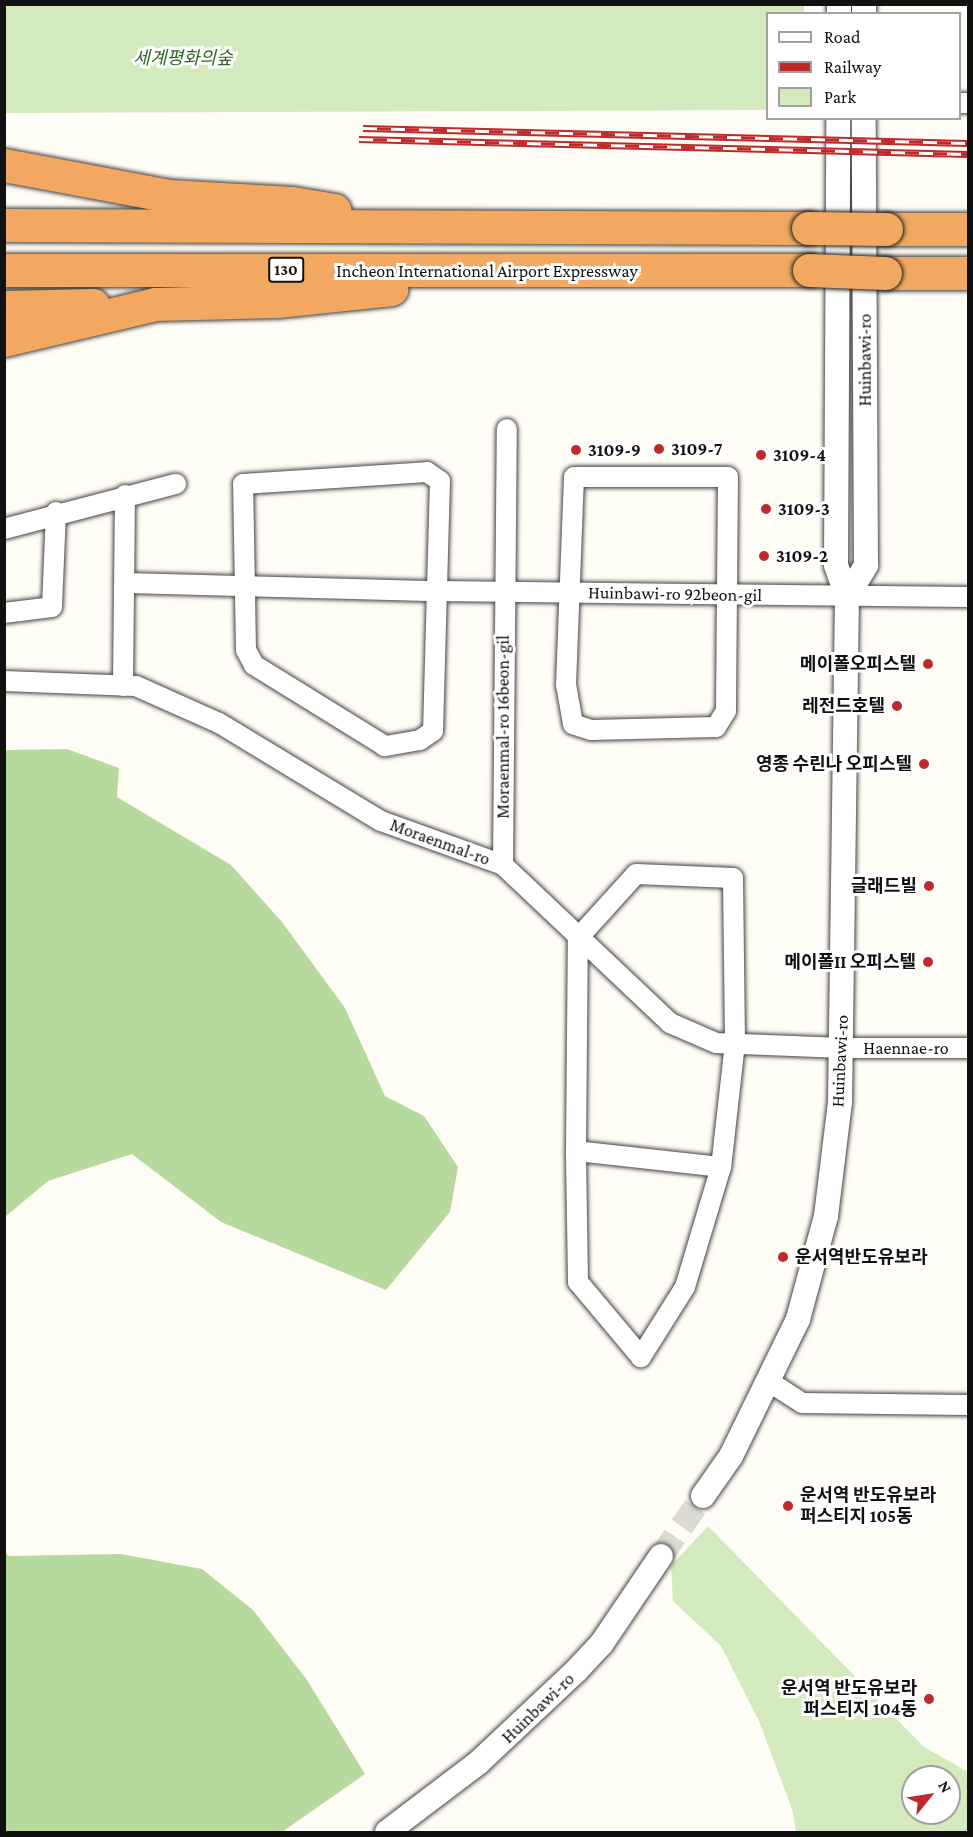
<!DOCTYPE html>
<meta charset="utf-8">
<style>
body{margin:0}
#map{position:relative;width:973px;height:1837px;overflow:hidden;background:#fffdf5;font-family:"Crimson Pro","Noto Sans KR",serif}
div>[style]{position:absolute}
.green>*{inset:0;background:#d3eabe}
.forest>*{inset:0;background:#b6da9d}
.tertiary-tunnel>*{height:24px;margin-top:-12px;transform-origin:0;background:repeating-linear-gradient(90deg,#dbdad3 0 24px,transparent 0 36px)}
.roads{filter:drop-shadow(0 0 2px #444) drop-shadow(0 0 2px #444)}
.minor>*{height:20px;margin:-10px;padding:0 10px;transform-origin:10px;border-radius:10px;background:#fff}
.tertiary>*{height:24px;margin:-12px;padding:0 12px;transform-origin:12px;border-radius:12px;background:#fff}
.motorway>*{height:33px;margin:-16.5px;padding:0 16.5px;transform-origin:16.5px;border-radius:16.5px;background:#f2a860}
.rail>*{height:7px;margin-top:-3.5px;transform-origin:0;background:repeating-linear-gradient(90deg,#fff 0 14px,#c0292a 0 28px);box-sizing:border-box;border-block:2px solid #c0292a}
.bridges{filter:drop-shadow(0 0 2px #222) drop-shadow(0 0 2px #222)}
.motorway-bridge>*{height:33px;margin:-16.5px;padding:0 16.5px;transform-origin:16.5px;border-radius:16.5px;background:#f2a860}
.dots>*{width:16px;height:16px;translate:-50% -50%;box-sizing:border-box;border:3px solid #fff;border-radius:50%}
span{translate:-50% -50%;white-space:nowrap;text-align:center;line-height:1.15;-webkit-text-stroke:6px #fff;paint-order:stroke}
.shield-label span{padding:2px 4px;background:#fff;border:2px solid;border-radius:4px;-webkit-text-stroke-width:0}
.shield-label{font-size:16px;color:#111;font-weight:700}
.park-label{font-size:18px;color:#2d6921;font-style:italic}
.street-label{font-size:18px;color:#111}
.poi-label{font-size:18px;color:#111;font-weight:700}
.left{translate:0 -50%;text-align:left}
.right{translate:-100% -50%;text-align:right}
.frame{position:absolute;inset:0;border:6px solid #111;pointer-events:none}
.legend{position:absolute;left:766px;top:12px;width:195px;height:108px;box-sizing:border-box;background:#fff;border:2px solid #a0a0a0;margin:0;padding:8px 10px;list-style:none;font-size:18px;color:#111}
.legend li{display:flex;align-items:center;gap:12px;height:30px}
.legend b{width:30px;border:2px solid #a0a0a0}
.north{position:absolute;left:901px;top:1765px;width:60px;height:60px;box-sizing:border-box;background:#fff;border:2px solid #a0a0a0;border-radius:50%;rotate:60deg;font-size:16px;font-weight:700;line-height:24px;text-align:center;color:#111}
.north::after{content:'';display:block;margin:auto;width:21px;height:27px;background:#c0292a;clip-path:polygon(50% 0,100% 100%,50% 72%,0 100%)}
</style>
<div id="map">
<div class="green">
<i style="clip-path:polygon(4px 5px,804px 4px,804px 13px,768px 14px,767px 110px,5px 113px)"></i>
<i style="clip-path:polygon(evenodd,708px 1526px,924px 1747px,968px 1772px,968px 1832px,796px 1832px,792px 1809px,759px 1721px,721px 1646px,673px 1601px,671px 1566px,708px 1526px,913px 1777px,949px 1777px,949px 1813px,913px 1813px,913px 1777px)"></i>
</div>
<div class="forest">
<i style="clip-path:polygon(67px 749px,119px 768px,117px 797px,231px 865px,282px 922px,345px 1008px,385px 1096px,424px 1116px,458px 1167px,450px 1212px,386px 1290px,221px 1222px,132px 1154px,48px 1181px,5px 1217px,5px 750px)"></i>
<i style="clip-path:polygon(5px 1552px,9px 1556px,121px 1554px,202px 1569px,253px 1610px,307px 1680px,365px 1774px,282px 1832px,5px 1832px)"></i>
</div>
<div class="tertiary-tunnel">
<i style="left:661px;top:1556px;width:73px;rotate:-55deg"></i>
</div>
<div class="roads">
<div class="minor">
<i style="left:960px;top:103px;width:8px"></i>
<i style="left:427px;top:472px;width:16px;rotate:35deg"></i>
<i style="left:440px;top:481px;width:250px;rotate:91.6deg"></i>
<i style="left:433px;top:731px;width:16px;rotate:145deg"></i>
<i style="left:420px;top:740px;width:36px;rotate:170deg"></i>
<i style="left:385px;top:746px;width:154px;rotate:-148.3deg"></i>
<i style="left:254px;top:665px;width:17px;rotate:-118deg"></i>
<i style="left:246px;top:650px;width:166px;rotate:-91deg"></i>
<i style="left:243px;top:484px;width:184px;rotate:-3.7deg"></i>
<i style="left:574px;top:477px;width:154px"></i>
<i style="left:728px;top:477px;width:234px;rotate:90.5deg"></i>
<i style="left:726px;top:711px;width:19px;rotate:122deg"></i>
<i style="left:716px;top:727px;width:125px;rotate:178.6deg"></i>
<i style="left:591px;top:730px;width:19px;rotate:-162deg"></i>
<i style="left:573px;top:724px;width:40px;rotate:-100deg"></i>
<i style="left:566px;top:685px;width:208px;rotate:-87.8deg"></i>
<i style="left:4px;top:529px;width:178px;rotate:-14.7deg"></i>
<i style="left:126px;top:583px;width:311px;rotate:1.5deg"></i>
<i style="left:437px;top:591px;width:531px;rotate:0.65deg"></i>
<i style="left:4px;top:613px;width:48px;rotate:-7.1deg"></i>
<i style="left:52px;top:607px;width:95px;rotate:-87.6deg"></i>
<i style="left:4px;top:681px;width:132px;rotate:2.2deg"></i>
<i style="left:136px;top:686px;width:91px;rotate:24deg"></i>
<i style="left:219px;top:723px;width:189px;rotate:31.2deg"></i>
<i style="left:381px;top:821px;width:130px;rotate:19.8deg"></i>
<i style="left:503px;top:865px;width:230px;rotate:43.4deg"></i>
<i style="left:670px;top:1023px;width:50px;rotate:23.5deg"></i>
<i style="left:716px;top:1043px;width:127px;rotate:2.3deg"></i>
<i style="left:843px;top:1048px;width:125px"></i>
<i style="left:123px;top:686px;width:191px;rotate:-89.4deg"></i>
<i style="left:503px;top:865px;width:436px;rotate:-89.5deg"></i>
<i style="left:636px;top:874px;width:97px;rotate:2.4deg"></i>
<i style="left:733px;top:878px;width:165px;rotate:89.3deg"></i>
<i style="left:735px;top:1043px;width:125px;rotate:96.4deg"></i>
<i style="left:721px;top:1167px;width:125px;rotate:106.7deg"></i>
<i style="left:685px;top:1287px;width:83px;rotate:122.2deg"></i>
<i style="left:641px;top:1357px;width:98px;rotate:-130deg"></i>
<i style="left:578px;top:1282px;width:131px;rotate:-90.9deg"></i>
<i style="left:576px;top:1151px;width:213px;rotate:-89.5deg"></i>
<i style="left:578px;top:938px;width:86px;rotate:-47.8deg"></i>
<i style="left:576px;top:1151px;width:146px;rotate:6.3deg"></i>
<i style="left:768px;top:1381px;width:40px;rotate:32.9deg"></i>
<i style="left:802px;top:1403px;width:166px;rotate:0.7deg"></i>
</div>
<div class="tertiary">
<i style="left:839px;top:14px;width:10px;rotate:-90deg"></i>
<i style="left:864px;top:14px;width:10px;rotate:-90deg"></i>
<i style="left:847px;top:597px;width:37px;rotate:-59deg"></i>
<i style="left:866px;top:565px;width:447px;rotate:-90.3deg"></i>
<i style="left:703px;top:1496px;width:49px;rotate:-55deg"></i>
<i style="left:731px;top:1456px;width:153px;rotate:-63.9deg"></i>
<i style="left:798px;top:1319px;width:107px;rotate:-74.8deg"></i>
<i style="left:826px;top:1216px;width:115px;rotate:-83deg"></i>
<i style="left:840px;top:1102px;width:505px;rotate:-89.21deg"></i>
<i style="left:847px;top:597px;width:34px;rotate:-109deg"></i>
<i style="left:836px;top:565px;width:447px;rotate:-89.7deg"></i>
<i style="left:387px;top:1832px;width:114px;rotate:-37.2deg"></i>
<i style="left:478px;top:1763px;width:134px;rotate:-43.2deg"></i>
<i style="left:576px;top:1671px;width:38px;rotate:-47deg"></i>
<i style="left:602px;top:1643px;width:105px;rotate:-55.9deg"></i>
</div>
<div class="motorway">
<i style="left:4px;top:165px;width:168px;rotate:10.6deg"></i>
<i style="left:169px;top:196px;width:123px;rotate:3.3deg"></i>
<i style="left:292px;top:203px;width:43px;rotate:9.5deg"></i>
<i style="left:4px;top:225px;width:804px;rotate:0.21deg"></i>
<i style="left:886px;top:229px;width:82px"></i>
<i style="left:4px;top:270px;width:805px"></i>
<i style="left:885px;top:273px;width:83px"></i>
<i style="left:4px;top:307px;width:89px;rotate:-1.3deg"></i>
<i style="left:4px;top:340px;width:155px;rotate:-13.4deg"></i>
<i style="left:155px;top:304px;width:122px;rotate:-1.4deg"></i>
<i style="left:277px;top:301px;width:115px;rotate:-6deg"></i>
</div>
</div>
<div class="rail">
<i style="left:363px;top:128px;width:605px;rotate:1.42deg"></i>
<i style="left:359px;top:139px;width:609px;rotate:1.41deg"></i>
</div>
<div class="bridges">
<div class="motorway-bridge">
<i style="left:808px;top:228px;width:78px;rotate:0.7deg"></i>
<i style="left:809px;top:270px;width:76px;rotate:2.3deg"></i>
</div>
</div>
<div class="dots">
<i style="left:659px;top:449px;background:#c0292a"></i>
<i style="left:576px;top:450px;background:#c0292a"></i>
<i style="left:761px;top:455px;background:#c0292a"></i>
<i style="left:766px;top:509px;background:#c0292a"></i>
<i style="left:764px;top:556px;background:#c0292a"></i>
<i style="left:928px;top:664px;background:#c0292a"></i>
<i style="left:897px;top:706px;background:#c0292a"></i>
<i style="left:924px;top:764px;background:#c0292a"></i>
<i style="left:929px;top:886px;background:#c0292a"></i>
<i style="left:928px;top:962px;background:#c0292a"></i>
<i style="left:783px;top:1257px;background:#c0292a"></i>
<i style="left:788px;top:1506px;background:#c0292a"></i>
<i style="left:929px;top:1699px;background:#c0292a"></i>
</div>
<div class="shield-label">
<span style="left:286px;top:270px">130</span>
</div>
<div class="park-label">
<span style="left:183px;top:58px">세계평화의숲</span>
</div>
<div class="street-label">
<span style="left:487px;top:271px">Incheon International Airport Expressway</span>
<span style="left:865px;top:360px;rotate:-90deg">Huinbawi-ro</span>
<span style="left:675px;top:594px;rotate:1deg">Huinbawi-ro 92beon-gil</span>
<span style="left:503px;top:727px;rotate:-90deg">Moraenmal-ro 16beon-gil</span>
<span style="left:440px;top:842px;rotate:20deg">Moraenmal-ro</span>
<span style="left:906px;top:1048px">Haennae-ro</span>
<span style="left:840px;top:1061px;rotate:-87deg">Huinbawi-ro</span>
<span style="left:538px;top:1708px;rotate:-44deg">Huinbawi-ro</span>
</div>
<div class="poi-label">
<span class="left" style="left:671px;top:449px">3109-7</span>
<span class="left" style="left:588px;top:450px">3109-9</span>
<span class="left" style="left:773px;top:455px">3109-4</span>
<span class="left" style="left:778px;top:509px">3109-3</span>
<span class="left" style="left:776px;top:556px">3109-2</span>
<span class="right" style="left:916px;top:664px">메이폴오피스텔</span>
<span class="right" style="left:885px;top:706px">레전드호텔</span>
<span class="right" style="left:912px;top:764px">영종 수린나 오피스텔</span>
<span class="right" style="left:917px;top:886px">글래드빌</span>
<span class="right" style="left:916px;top:962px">메이폴II 오피스텔</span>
<span class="left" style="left:795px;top:1257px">운서역반도유보라</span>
<span class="left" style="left:800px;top:1506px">운서역 반도유보라<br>퍼스티지 105동</span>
<span class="right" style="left:917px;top:1699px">운서역 반도유보라<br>퍼스티지 104동</span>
</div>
<div class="frame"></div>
<ul class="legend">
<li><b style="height:8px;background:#fff"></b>Road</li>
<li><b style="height:8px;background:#c0292a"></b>Railway</li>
<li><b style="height:16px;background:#d3eabe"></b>Park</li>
</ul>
<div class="north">N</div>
</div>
